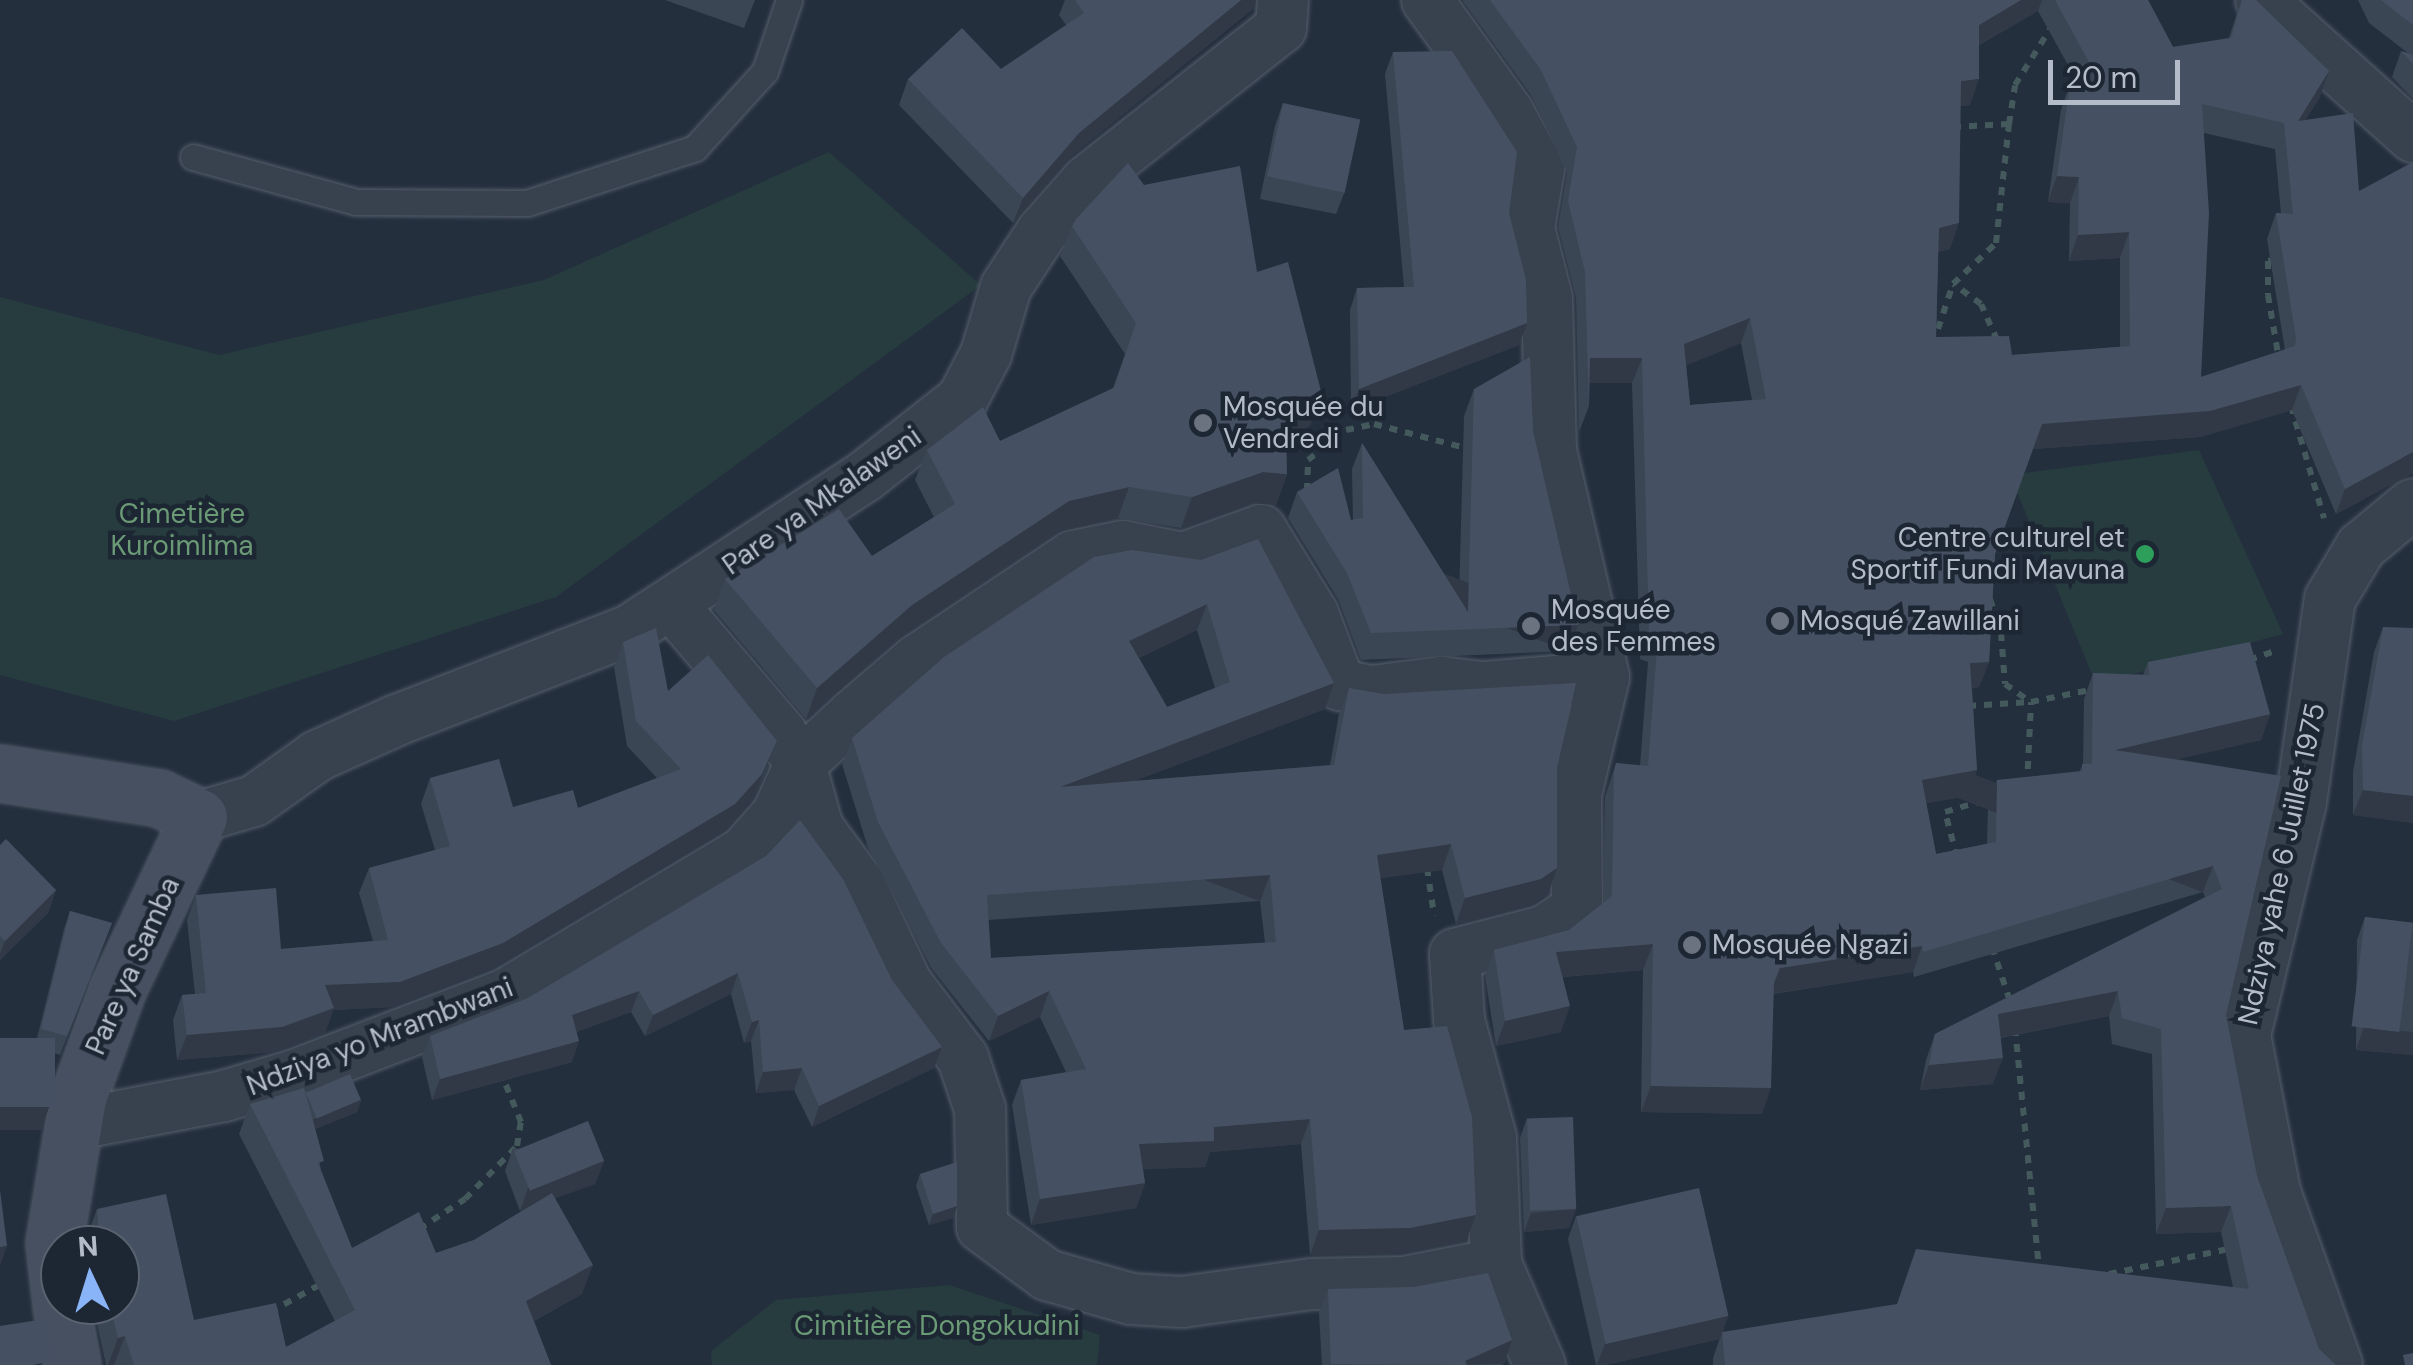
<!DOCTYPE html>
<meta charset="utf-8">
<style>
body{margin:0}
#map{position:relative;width:2413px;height:1365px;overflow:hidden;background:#242f3e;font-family:"DM Sans",sans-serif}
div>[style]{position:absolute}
.green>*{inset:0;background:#263c3f}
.path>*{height:6px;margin-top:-3px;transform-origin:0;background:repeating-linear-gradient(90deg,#44595c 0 8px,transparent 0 16px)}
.roads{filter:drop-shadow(0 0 2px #565f6c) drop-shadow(0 0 2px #565f6c)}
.lane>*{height:25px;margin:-12.5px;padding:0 12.5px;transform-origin:12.5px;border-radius:12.5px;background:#38414e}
.street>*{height:50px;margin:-25px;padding:0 25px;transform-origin:25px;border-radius:25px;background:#38414e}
.secondary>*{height:55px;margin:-27.5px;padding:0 27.5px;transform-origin:27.5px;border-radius:27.5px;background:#465061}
.wall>*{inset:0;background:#3b4654}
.shaded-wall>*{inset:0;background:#303945;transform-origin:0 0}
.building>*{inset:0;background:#455162;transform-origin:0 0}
.dots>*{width:28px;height:28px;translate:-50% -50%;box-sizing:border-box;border:5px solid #1d2633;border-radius:50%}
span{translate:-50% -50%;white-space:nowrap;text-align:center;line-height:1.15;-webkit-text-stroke:9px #1d2633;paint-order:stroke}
.poi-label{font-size:28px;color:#b4bcc9}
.left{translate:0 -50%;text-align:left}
.right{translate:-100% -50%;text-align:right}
.street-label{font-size:28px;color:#b4bcc9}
.park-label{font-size:28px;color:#6b9a76}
.north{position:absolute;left:40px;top:1225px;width:100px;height:100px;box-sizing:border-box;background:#1d2633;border:2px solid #59626f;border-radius:50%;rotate:356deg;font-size:28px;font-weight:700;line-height:40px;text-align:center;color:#b4bcc9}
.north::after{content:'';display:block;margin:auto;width:35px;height:45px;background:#8ab4f8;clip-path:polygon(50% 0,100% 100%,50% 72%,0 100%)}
.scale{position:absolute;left:2048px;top:60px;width:132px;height:45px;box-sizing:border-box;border:5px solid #b4bcc9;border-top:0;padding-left:12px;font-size:30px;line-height:35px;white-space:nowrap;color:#b4bcc9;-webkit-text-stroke:8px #1d2633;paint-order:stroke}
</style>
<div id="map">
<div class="green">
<i style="clip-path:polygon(829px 152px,981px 285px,556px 597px,174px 721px,0 675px,0 297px,219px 355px,544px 280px)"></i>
<i style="clip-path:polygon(2199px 450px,2283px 634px,2096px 684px,2010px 475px)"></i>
<i style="clip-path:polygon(949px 1285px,1100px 1335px,1097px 1365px,712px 1365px,711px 1351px,776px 1300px)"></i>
</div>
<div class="path">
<i style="left:1953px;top:127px;width:56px;rotate:-3.1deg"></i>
<i style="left:2009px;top:124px;width:39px;rotate:-81deg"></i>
<i style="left:2015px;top:85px;width:70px;rotate:-57.9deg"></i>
<i style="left:2276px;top:260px;width:8px;rotate:173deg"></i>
<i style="left:2268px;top:261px;width:34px;rotate:90deg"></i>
<i style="left:2268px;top:295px;width:66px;rotate:80.4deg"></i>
<i style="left:1997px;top:340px;width:39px;rotate:-114deg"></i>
<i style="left:1981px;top:304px;width:34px;rotate:-144deg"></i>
<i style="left:1953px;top:284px;width:59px;rotate:-43.6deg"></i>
<i style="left:1996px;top:243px;width:120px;rotate:-83.8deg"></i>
<i style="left:1933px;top:344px;width:63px;rotate:-71.6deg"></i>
<i style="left:2291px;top:406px;width:117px;rotate:73.6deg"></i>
<i style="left:1307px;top:491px;width:31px;rotate:-88deg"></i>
<i style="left:1308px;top:460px;width:48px;rotate:-38.3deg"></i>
<i style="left:1346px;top:430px;width:29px;rotate:-12deg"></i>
<i style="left:1374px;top:424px;width:98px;rotate:14.7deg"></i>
<i style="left:1990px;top:599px;width:36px;rotate:72deg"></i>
<i style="left:2001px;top:633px;width:51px;rotate:85.5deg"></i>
<i style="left:2005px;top:684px;width:32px;rotate:35deg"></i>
<i style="left:2249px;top:660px;width:28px;rotate:-19deg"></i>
<i style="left:1968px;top:706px;width:62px;rotate:-3.7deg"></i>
<i style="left:2027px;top:785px;width:83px;rotate:-87.2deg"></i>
<i style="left:2031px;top:702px;width:65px;rotate:-11.5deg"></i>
<i style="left:1957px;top:857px;width:47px;rotate:-104.9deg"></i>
<i style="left:1945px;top:812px;width:55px;rotate:-16.8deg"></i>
<i style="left:1427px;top:868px;width:48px;rotate:81.5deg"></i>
<i style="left:1992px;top:947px;width:57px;rotate:71.6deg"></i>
<i style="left:2015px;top:1028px;width:242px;rotate:84.3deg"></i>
<i style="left:419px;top:1229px;width:55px;rotate:-33.1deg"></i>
<i style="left:465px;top:1199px;width:74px;rotate:-45.5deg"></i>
<i style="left:517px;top:1146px;width:24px;rotate:-81deg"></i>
<i style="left:521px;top:1122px;width:53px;rotate:-112.2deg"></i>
<i style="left:2109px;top:1274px;width:127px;rotate:-11.8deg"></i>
<i style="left:270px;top:1312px;width:58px;rotate:-28.8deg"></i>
</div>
<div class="roads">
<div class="lane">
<i style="left:193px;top:157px;width:169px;rotate:15.4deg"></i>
<i style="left:356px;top:202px;width:171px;rotate:0.3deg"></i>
<i style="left:527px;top:203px;width:177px;rotate:-18.1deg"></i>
<i style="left:695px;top:148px;width:104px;rotate:-47.7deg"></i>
<i style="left:765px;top:71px;width:75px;rotate:-71.3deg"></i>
</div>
<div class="street">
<i style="left:1427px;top:0;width:138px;rotate:54.1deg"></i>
<i style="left:1508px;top:112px;width:65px;rotate:61.5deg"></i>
<i style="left:1539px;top:169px;width:60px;rotate:99.6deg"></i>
<i style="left:1529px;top:228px;width:72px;rotate:75.6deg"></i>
<i style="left:1547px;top:298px;width:153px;rotate:88.5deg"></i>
<i style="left:1551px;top:451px;width:232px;rotate:76.8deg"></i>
<i style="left:1604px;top:677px;width:120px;rotate:103.5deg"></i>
<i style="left:1576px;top:794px;width:115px;rotate:89.5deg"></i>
<i style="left:1577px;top:909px;width:40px;rotate:146deg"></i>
<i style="left:1544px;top:931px;width:92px;rotate:165.5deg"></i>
<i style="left:1455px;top:954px;width:66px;rotate:86.5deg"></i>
<i style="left:1459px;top:1020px;width:122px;rotate:74.8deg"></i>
<i style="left:1491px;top:1138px;width:126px;rotate:87.7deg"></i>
<i style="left:1496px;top:1264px;width:110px;rotate:66.5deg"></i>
<i style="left:2261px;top:0;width:205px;rotate:42deg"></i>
<i style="left:671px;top:604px;width:170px;rotate:49.5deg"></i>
<i style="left:781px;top:733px;width:36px;rotate:58deg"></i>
<i style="left:800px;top:764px;width:66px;rotate:74.3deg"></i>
<i style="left:818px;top:828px;width:71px;rotate:53.6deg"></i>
<i style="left:860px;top:885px;width:110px;rotate:64.6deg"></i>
<i style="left:907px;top:984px;width:93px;rotate:52.9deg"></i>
<i style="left:963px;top:1058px;width:54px;rotate:71.6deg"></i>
<i style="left:980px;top:1109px;width:118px;rotate:89deg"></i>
<i style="left:982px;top:1227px;width:81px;rotate:36.4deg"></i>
<i style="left:1047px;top:1275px;width:87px;rotate:15.9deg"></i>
<i style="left:1131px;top:1299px;width:51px;rotate:3.4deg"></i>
<i style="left:1182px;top:1302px;width:131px;rotate:-7.9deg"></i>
<i style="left:1312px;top:1284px;width:92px;rotate:-1.2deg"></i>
<i style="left:1404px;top:1282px;width:94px;rotate:-11.1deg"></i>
<i style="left:199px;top:817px;width:57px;rotate:-16.2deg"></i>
<i style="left:254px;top:801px;width:77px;rotate:-35.5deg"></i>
<i style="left:317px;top:756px;width:88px;rotate:-24.2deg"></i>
<i style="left:397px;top:720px;width:250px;rotate:-21.1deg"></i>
<i style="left:630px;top:630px;width:280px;rotate:-33.2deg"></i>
<i style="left:864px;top:477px;width:125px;rotate:-38.2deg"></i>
<i style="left:962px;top:400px;width:52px;rotate:-62.4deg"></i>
<i style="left:986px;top:354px;width:70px;rotate:-73.4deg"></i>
<i style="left:1006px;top:287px;width:66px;rotate:-56.8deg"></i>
<i style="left:1042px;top:232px;width:68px;rotate:-48.6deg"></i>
<i style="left:1087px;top:181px;width:247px;rotate:-38.3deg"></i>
<i style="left:1281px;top:28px;width:28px;rotate:-86deg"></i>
<i style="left:72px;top:1125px;width:155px;rotate:-10.8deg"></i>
<i style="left:224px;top:1096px;width:74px;rotate:-16.5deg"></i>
<i style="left:295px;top:1075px;width:226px;rotate:-21deg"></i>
<i style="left:506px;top:994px;width:277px;rotate:-30.8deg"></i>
<i style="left:744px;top:852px;width:50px;rotate:-48.3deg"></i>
<i style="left:777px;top:815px;width:56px;rotate:-65.7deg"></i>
<i style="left:800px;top:764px;width:72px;rotate:-42.8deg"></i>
<i style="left:853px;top:715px;width:84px;rotate:-40.7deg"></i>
<i style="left:917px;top:660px;width:187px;rotate:-33.7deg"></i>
<i style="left:1073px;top:556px;width:51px;rotate:-11.3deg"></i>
<i style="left:1123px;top:546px;width:61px;rotate:11.3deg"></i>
<i style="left:1183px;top:558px;width:83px;rotate:-19.7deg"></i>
<i style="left:1261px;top:530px;width:99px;rotate:58.2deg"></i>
<i style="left:1313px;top:614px;width:76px;rotate:69.2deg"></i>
<i style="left:1340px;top:685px;width:33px;rotate:11deg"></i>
<i style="left:1372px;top:691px;width:70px;rotate:-7.4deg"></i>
<i style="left:1441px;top:682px;width:41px;rotate:7deg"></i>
<i style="left:1482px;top:687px;width:122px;rotate:-4.7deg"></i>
<i style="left:2337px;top:1365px;width:184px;rotate:-109.7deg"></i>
<i style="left:2275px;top:1192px;width:160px;rotate:-100.8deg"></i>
<i style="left:2245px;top:1035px;width:240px;rotate:-76.5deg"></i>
<i style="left:2301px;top:802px;width:205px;rotate:-81.9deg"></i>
<i style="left:2330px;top:599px;width:61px;rotate:-59.2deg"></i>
<i style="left:2361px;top:547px;width:67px;rotate:-39.6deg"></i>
</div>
<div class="secondary">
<i style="left:0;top:773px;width:161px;rotate:8.9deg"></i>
<i style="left:159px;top:798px;width:44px;rotate:25.4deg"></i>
<i style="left:199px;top:817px;width:191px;rotate:115.4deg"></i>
<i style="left:117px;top:990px;width:115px;rotate:109.9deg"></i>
<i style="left:78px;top:1098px;width:147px;rotate:99.4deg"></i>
<i style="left:54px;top:1243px;width:53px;rotate:83.5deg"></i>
<i style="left:61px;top:1305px;width:61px;rotate:79.6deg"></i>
</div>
</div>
<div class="wall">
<i style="clip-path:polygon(665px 0,755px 0,744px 28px)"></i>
<i style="clip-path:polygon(1065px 0,1256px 0,1254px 8px,1069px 158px,1013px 223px,899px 105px,908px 79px,1001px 69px,1066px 25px,1059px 15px)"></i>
<i style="clip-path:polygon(evenodd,1462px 0,2148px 0,2173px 47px,2229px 38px,2241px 0,2320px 97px,2305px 120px,2359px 191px,2407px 476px,2336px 514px,2292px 410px,2200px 437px,2033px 449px,1995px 554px,1989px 662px,1979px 687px,1972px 688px,1977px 770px,1968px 796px,1926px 803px,1936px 854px,1987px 844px,1988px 806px,1997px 780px,2079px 772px,2083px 764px,2084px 699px,2093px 673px,2143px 675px,2148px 662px,2270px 714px,2261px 740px,2176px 759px,2281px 776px,2226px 1015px,2257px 1176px,2319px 1349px,2336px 1365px,1713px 1365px,1713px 1358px,1722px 1332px,2233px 1287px,2221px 1232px,2156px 1234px,2152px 1054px,2112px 1044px,2109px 1016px,2001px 1038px,1993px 1084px,1920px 1090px,1926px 1060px,1935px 1034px,2205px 897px,2203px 892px,1914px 977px,1913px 972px,1773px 994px,1762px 1114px,1641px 1112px,1643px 970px,1563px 977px,1561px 1032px,1496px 1046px,1485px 976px,1494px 950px,1569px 930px,1603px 903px,1605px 797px,1616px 763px,1640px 766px,1648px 662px,1640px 659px,1632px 383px,1589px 383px,1589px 406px,1579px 432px,1576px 297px,1558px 227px,1567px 173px,1531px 95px,1462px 0,2038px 11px,2078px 83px,2070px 84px,2061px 110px,2048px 202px,2070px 203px,2069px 261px,2120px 258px,2120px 347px,2012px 355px,1936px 337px,1938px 252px,1950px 249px,1960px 106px,1970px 105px,1979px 45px,2038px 11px,1462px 0,2204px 133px,2275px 149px,2281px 214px,2276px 213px,2267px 239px,2285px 350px,2201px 377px,2204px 133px,1462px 0,1741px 343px,1752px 400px,1690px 405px,1686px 365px,1741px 343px)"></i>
<i style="clip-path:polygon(2358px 0,2413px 0,2413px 99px,2392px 77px,2401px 51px,2408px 53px,2369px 23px)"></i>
<i style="clip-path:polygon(1393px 52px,1509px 213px,1519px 345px,1351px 410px,1350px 310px,1357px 288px,1404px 287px,1385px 74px)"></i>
<i style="clip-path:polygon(1283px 103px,1345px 191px,1336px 214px,1260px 199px,1275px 126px)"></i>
<i style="clip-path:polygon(1144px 185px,1257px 272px,1310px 426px,1286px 436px,1287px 474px,1276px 505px,1251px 503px,1181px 528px,1118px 518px,1058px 532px,901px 636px,806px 719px,714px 610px,725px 579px,872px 556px,934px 517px,915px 480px,927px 450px,1000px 441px,1113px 388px,1125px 354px,1060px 256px,1072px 226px)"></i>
<i style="clip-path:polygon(1474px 389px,1533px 431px,1578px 625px,1568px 651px,1361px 660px,1338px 599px,1288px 518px,1297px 492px,1351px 520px,1353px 520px,1352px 469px,1362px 443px,1459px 598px,1464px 416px)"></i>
<i style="clip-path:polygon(evenodd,1132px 550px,1334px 683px,1325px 709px,1134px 781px,1330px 765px,1339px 714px,1349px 688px,1557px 768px,1557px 868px,1548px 894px,1532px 904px,1456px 924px,1442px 870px,1380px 878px,1404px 1030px,1466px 1241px,1401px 1253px,1310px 1255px,1301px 1144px,1210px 1152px,1205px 1167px,1143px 1169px,1145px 1183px,1136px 1208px,1031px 1225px,1012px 1105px,1021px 1080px,1066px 1072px,1040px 1017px,989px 1041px,932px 969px,868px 848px,842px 764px,852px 738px,1132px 550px,1197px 630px,1215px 688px,1167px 707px,1139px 658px,1197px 630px,1132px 550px,1260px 901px,1265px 943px,991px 958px,988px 920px,1260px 901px)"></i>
<i style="clip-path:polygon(2383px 627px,2413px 823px,2353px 815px,2353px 772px,2374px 652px)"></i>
<i style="clip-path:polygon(623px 642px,668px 691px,768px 766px,753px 799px,725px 830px,493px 968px,391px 1007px,333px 1010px,325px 1033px,273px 1052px,177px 1060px,173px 1020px,182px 995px,195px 994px,187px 920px,196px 895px,281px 949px,373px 941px,359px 893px,369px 868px,435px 850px,421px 804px,430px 778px,513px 807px,578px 808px,657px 778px,627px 746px,614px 667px)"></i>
<i style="clip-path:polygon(0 845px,56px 890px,48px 913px,0 960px)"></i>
<i style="clip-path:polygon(766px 856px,892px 980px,942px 1047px,934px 1068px,812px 1127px,794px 1090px,756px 1093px,751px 1041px,744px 1043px,731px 994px,645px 1036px,631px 1012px,576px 1032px,572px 1062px,432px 1100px,422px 1057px,430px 1036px,528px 998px)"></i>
<i style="clip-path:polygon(70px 911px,112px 923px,60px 1055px,54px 1053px,49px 1107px,41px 1130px,0 1130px,0 1038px,37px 1038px,64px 929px)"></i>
<i style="clip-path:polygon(2365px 917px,2413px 923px,2413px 1055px,2356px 1050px,2357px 940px)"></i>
<i style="clip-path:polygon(305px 1091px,361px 1100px,357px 1112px,315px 1129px,321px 1171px,352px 1248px,436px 1253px,474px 1240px,525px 1209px,520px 1211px,505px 1171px,513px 1148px,604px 1161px,595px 1184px,555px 1198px,582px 1294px,534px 1321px,551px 1365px,106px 1365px,93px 1305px,120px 1305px,120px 1245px,87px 1245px,86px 1239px,97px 1209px,194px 1320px,286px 1347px,335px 1321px,239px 1134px,250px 1104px)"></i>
<i style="clip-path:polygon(1527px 1118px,1576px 1209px,1569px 1228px,1524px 1232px,1520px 1138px)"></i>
<i style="clip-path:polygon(920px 1174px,957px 1206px,953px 1218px,929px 1225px,916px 1186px)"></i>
<i style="clip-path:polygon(1576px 1216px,1728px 1316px,1720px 1339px,1605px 1365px,1596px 1365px,1568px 1239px)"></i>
<i style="clip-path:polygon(1328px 1289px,1512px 1340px,1504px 1364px,1501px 1365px,1322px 1365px,1319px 1313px)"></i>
</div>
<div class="shaded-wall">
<i style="clip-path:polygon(1241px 0,1256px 0,1254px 8px,1069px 158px,1013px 223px,1023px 198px,1079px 133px)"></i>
<i style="clip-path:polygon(2021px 0,2042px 0,2038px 11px,1969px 50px,1979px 25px)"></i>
<i style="clip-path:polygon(2329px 71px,2320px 97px,2289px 146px,2298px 121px)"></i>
<i style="clip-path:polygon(1979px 79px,1970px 105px,1951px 106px,1961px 81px)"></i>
<i style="clip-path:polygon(2057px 176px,2079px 177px,2070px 203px,2048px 202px)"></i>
<i style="clip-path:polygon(1959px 223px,1950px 249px,1929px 254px,1939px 228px)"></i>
<i style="clip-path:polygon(2129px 232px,2120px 258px,2069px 261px,2078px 235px)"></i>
<i style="clip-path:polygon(1750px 318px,1741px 343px,1675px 370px,1684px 344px)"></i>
<i style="clip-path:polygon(1527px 323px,1519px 345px,1351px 410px,1359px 389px)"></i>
<i style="clip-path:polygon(1590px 358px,1642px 358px,1632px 383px,1588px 383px)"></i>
<i style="clip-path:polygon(2301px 385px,2292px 410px,2200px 437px,2033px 449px,2042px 424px)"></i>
<i style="clip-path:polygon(1322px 395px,1310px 426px,1274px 441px,1285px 410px)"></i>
<i style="clip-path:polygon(2413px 452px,2413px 474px,2407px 476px,2336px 514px,2345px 489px)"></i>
<i style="clip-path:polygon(1263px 472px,1287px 474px,1276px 505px,1251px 503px,1181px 528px,1192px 497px)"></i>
<i style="clip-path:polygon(1129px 487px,1118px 518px,1058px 532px,901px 636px,806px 719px,817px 688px,912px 605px,1069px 501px)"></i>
<i style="clip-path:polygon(1207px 604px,1197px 630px,1120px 667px,1129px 641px)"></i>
<i style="left:1578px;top:625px;width:28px;height:207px;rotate:111deg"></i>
<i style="clip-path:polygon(1989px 662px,1979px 687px,1961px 689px,1970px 663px)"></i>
<i style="clip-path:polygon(1334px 683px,1325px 709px,1051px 812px,1060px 787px)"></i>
<i style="clip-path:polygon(2270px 714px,2261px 740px,2106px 776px,2115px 750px)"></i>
<i style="clip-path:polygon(777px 741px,753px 799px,725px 830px,493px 968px,391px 1007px,333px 1010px,325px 1033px,273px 1052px,177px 1060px,187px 1035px,325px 985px)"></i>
<i style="clip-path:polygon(1977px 770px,1968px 796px,1912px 806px,1922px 780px)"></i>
<i style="clip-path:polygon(2363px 790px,2413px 796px,2413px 823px,2353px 815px)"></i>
<i style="clip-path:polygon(1451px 844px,1442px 870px,1367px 880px,1377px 855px)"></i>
<i style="left:2213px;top:866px;width:28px;height:302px;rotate:111deg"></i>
<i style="clip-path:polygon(1557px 868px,1548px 894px,1532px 904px,1456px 924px,1465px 898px)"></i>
<i style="left:1270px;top:875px;width:28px;height:284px;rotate:111deg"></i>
<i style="clip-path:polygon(56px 890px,48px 913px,0 960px,0 954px,5px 941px)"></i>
<i style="clip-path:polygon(1653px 944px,1643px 970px,1547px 978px,1556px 952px)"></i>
<i style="clip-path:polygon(1922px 946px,1913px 972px,1770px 994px,1780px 968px)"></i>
<i style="clip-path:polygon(738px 973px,731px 994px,645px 1036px,653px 1015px)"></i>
<i style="clip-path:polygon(639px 991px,631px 1012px,564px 1036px,572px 1015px)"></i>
<i style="clip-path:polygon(1049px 991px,1040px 1017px,989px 1041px,998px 1016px)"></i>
<i style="clip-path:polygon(2118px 991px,2109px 1016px,1989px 1040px,1998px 1014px)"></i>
<i style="clip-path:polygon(1570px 1006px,1561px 1032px,1496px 1046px,1505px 1021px)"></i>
<i style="clip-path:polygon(759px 1020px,751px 1041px,744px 1043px,752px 1022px)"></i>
<i style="clip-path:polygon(2364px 1027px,2413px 1032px,2413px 1055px,2356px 1050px)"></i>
<i style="clip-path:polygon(579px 1041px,572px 1062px,432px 1100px,440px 1079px)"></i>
<i style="clip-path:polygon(942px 1047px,934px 1068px,812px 1127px,819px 1106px)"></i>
<i style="clip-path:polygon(2003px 1058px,1993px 1084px,1920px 1090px,1929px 1065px)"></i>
<i style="clip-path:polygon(802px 1068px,794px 1090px,756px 1093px,763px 1072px)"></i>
<i style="clip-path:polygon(1651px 1086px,1771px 1088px,1762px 1114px,1641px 1112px)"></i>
<i style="clip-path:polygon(361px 1100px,357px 1112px,300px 1135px,304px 1123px)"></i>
<i style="clip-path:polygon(0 1107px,49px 1107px,41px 1130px,0 1130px)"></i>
<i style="clip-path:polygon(1310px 1119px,1301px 1144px,1210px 1152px,1205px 1167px,1130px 1170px,1139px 1144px,1214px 1127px)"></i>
<i style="clip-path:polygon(604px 1161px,595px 1184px,520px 1211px,528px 1188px)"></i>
<i style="clip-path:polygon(1145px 1183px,1136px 1208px,1031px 1225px,1040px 1199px)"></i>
<i style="clip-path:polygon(957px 1206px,953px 1218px,929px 1225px,933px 1214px)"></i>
<i style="clip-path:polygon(2231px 1206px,2221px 1232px,2156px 1234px,2166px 1208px)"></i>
<i style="clip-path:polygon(1576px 1209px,1569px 1228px,1524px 1232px,1531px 1213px)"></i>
<i style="clip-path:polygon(1476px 1215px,1466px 1241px,1401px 1253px,1310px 1255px,1319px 1230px)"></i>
<i style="clip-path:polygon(7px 1246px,0 1266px,0 1247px)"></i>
<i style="clip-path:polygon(593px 1265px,582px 1294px,515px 1331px,526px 1301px)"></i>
<i style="clip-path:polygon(1728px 1316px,1720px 1339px,1605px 1365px,1597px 1365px,1605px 1344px)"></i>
<i style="clip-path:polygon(125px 1336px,114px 1365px,108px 1365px,118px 1338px)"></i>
<i style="clip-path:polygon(1512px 1340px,1504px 1364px,1464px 1365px,1465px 1361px)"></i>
</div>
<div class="building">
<i style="clip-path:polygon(1075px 0,1241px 0,1079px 133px,1023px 198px,908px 79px,962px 28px,1001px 69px,1084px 13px)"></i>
<i style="clip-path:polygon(evenodd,1490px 0,2021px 0,1979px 25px,1979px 79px,1961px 81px,1959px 223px,1939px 228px,1936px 337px,2009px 336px,2012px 355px,2130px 346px,2129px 232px,2078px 235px,2079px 177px,2057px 176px,2070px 84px,2100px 82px,2055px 0,2148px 0,2173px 47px,2231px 38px,2242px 0,2256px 0,2329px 71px,2298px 121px,2353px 113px,2359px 191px,2413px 162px,2413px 452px,2345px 489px,2301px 385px,2210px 411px,2042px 424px,1995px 554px,1989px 662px,1970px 663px,1977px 770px,1922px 780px,1936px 854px,1996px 842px,1997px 780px,2082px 771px,2082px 764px,2092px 764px,2093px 673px,2149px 675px,2148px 662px,2250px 642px,2270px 714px,2115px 750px,2281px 776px,2226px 1015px,2257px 1176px,2319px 1349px,2336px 1365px,1725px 1365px,1722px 1332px,1897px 1304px,1916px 1249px,2249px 1289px,2231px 1206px,2166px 1208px,2161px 1029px,2122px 1018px,2118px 991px,1998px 1014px,2003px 1058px,1929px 1065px,1935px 1034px,2222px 889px,2213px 866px,1923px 952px,1922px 946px,1780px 968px,1774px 982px,1771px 1088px,1651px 1086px,1653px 944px,1556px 952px,1570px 1006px,1505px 1021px,1494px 950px,1569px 930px,1612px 896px,1614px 772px,1616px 763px,1648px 766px,1658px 636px,1649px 634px,1642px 358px,1590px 358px,1589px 406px,1585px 272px,1568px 201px,1577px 147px,1541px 70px,1490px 0,2202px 104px,2284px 123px,2293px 214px,2276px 213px,2296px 338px,2295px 346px,2201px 377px,2209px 213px,2202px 104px,1490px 0,1750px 318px,1766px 399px,1690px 405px,1684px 344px,1750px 318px)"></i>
<i style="clip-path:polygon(2381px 0,2413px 0,2413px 25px)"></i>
<i style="clip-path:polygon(1452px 51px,1517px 152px,1509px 213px,1526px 280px,1527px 323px,1359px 389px,1357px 288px,1414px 287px,1393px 52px)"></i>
<i style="clip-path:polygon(2401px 51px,2413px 55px,2413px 64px)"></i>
<i style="left:1283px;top:103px;width:79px;height:75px;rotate:12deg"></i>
<i style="clip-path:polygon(1128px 163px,1144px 185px,1240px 166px,1257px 272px,1288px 262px,1322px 395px,1285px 410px,1287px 474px,1263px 472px,1192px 497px,1129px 487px,1069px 501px,912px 605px,817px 688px,725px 579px,839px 509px,872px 556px,955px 504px,927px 450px,983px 407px,1000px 441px,1114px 388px,1136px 323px,1072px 226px,1076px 219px)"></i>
<i style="clip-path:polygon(1530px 357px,1533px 431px,1578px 625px,1371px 633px,1347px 573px,1297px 492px,1338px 468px,1351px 520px,1363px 518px,1362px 443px,1468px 612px,1474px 389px)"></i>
<i style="clip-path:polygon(evenodd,1258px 539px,1334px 683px,1060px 787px,1334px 765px,1349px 688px,1384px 694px,1576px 683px,1557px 768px,1557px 868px,1541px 879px,1465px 898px,1451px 844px,1377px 855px,1404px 1030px,1447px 1026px,1472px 1117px,1476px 1215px,1410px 1228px,1319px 1230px,1310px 1119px,1214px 1127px,1214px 1141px,1139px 1144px,1145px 1183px,1040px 1199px,1021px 1080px,1086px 1069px,1049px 991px,998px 1016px,941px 943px,878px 822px,852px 738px,944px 657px,1094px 557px,1132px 550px,1201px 560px,1258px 539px,1207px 604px,1230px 682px,1167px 707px,1129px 641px,1207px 604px,1258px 539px,1270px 875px,1276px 942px,991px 958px,987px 895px,1270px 875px)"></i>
<i style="clip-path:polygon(2383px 627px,2413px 628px,2413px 796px,2363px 790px,2362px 746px)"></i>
<i style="clip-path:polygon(656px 628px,668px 691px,708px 655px,777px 741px,762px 774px,735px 804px,503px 943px,400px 982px,325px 985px,334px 1008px,282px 1027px,187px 1035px,182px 995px,206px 993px,196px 895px,276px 888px,281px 949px,388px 940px,369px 868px,450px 846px,430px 778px,499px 759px,513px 807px,573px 790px,578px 808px,681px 769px,636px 721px,623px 642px)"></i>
<i style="clip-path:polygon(800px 820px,843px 879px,892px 980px,942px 1047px,819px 1106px,802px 1068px,763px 1072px,759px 1020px,752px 1022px,738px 973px,653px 1015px,639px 991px,572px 1015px,579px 1041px,440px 1079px,430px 1036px,528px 998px,766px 856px)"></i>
<i style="clip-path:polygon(6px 839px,56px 890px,5px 941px,0 936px,0 845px)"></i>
<i style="clip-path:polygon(70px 911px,112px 923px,67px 1036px,41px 1029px)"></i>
<i style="left:2365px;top:917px;width:48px;height:110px;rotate:7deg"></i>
<i style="left:0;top:1038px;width:55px;height:69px"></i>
<i style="left:350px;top:1074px;width:28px;height:48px;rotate:67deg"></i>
<i style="clip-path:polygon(304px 1088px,324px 1161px,318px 1163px,352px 1248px,419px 1212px,436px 1253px,474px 1240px,552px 1193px,593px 1265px,526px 1301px,551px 1365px,134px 1365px,125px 1336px,118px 1338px,110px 1305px,120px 1305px,120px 1245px,100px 1245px,97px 1209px,166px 1194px,194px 1320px,276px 1303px,286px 1347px,355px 1310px,250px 1104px)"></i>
<i style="left:1573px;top:1117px;width:92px;height:46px;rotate:88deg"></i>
<i style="left:588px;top:1121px;width:43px;height:80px;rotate:68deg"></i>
<i style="clip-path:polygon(957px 1162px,957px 1206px,933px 1214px,920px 1174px)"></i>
<i style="left:1699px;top:1188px;width:131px;height:126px;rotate:77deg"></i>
<i style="clip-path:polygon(0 1190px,7px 1246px,0 1247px)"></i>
<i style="clip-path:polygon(1488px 1273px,1512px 1340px,1465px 1361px,1467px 1365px,1331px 1364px,1328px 1289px,1414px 1287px)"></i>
<i style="clip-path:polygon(45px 1319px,52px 1361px,33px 1365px,0 1365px,0 1326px)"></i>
<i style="clip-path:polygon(2413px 1353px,2413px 1365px,2405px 1365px,2403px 1355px)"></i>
</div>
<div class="dots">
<i style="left:1203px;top:423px;background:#6b7280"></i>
<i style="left:2145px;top:554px;background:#2e9e5b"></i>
<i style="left:1780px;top:621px;background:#6b7280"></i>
<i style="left:1531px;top:626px;background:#6b7280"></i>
<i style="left:1692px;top:945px;background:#6b7280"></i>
</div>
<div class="poi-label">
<span class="left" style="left:1223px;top:423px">Mosquée du<br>Vendredi</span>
<span class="right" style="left:2125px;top:554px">Centre culturel et<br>Sportif Fundi Mavuna</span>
<span class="left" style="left:1551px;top:626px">Mosquée<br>des Femmes</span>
<span class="left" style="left:1800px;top:621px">Mosqué Zawillani</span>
<span class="left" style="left:1712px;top:945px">Mosquée Ngazi</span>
</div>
<div class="street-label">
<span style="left:822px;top:501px;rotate:-35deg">Pare ya Mkalaweni</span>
<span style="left:2282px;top:864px;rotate:-78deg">Ndziya yahe 6 Juillet 1975</span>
<span style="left:133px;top:966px;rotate:-66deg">Pare ya Samba</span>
<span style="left:380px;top:1037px;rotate:-21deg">Ndziya yo Mrambwani</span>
</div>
<div class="park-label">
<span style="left:182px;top:530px">Cimetière<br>Kuroimlima</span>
<span style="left:937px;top:1326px">Cimitière Dongokudini</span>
</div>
<div class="north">N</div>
<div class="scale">20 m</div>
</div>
